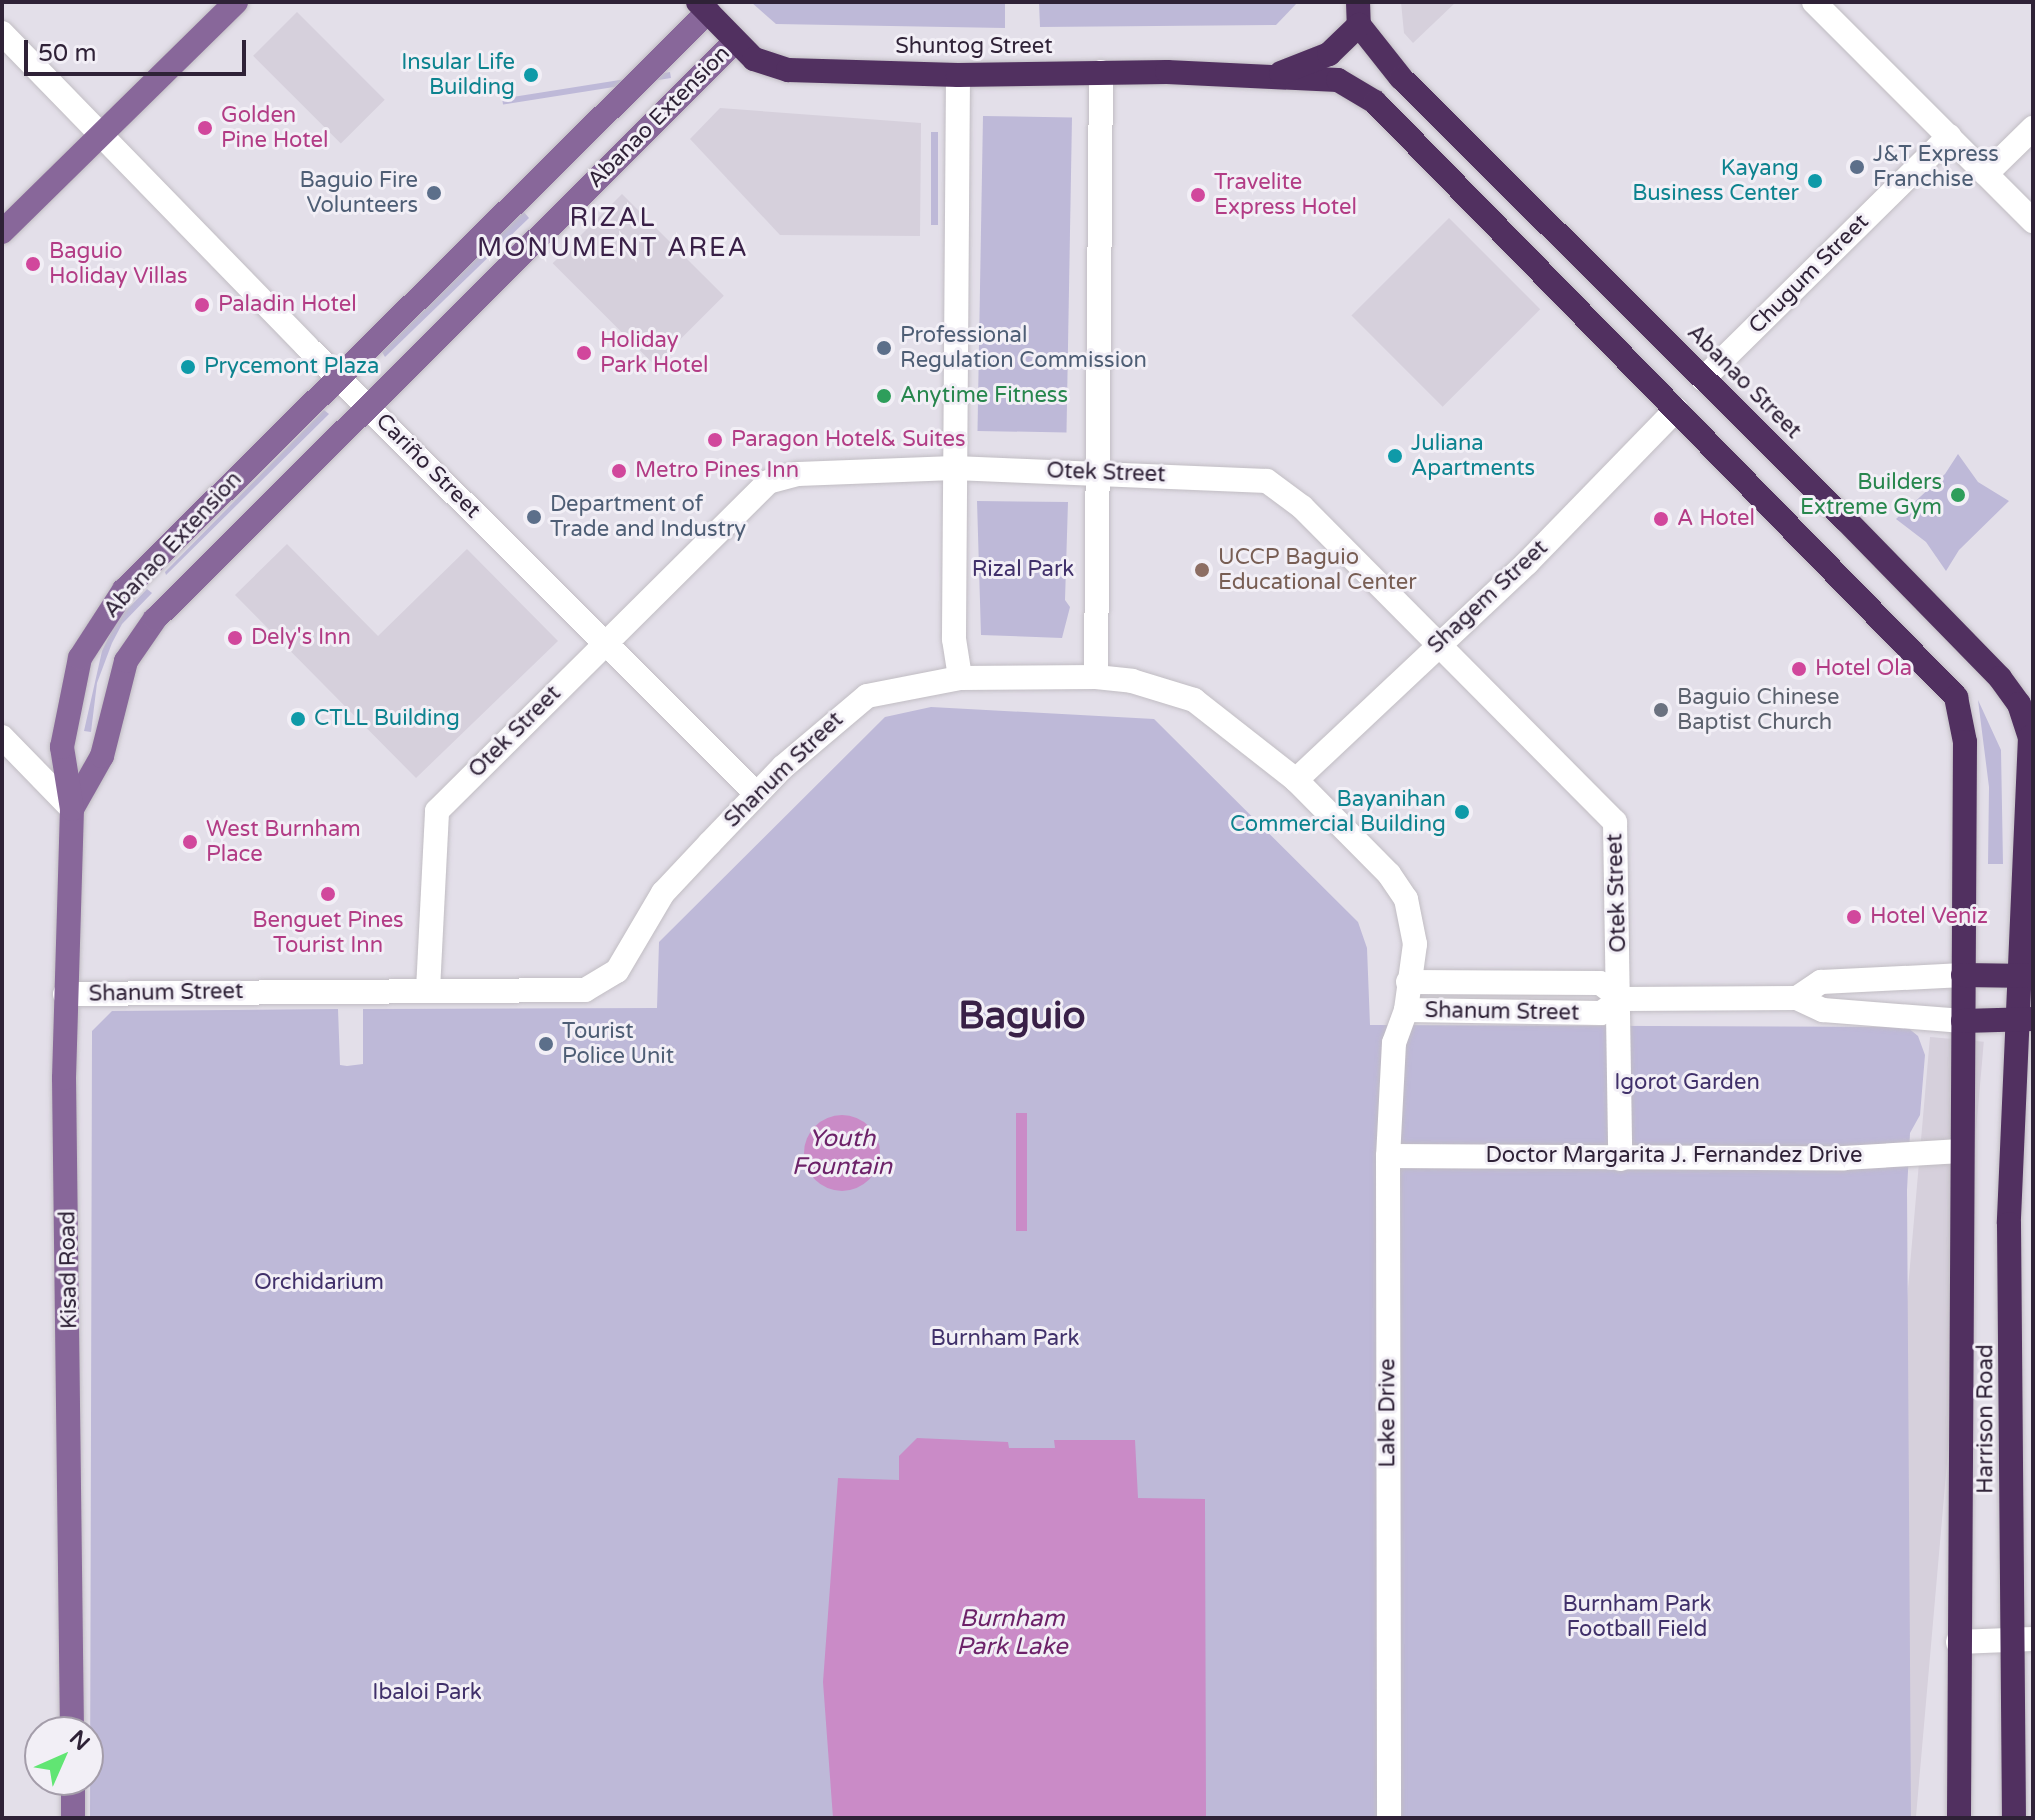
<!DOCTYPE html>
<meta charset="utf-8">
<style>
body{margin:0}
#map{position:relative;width:2035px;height:1820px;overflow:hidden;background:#e3dfe9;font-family:"Varela Round",sans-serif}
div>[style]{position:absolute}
.built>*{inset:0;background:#d6d0dc;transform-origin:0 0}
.green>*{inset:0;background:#beb9d8;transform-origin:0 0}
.water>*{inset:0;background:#ca8bc7;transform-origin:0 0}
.round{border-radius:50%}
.roads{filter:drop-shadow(0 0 2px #c1bdc3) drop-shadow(0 0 2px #c1bdc3)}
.minor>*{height:24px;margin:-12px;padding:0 12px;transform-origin:12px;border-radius:12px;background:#fff}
.major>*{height:24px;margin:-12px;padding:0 12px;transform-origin:12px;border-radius:12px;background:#88679a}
.highway>*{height:24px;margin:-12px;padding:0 12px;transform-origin:12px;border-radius:12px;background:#513060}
.dots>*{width:22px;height:22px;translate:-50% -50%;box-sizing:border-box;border:4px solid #f2eff6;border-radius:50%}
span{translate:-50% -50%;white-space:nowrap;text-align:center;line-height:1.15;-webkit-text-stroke:6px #f2eff6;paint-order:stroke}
.street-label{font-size:22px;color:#2f2237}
.culture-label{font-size:22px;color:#0d838f}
.right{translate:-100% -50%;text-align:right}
.left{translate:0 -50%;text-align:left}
.hotel-label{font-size:22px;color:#b23c85}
.service-label{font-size:22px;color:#4e5e75}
.leisure-label{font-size:22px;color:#27864d}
.education-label{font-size:22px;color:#785e54}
.park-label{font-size:22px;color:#40306a}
.worship-label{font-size:22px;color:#5b616d}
.water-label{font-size:24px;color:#6d2269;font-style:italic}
.quarter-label{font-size:26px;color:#392047;letter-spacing:2px}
.town-label{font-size:38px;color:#392047;font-weight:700}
.frame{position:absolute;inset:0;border:4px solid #2f2237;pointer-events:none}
.north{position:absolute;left:24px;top:1716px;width:80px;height:80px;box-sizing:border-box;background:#f2eff6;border:2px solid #a49daa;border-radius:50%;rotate:45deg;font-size:22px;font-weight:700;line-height:32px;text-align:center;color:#2f2237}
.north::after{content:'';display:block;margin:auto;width:28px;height:36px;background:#61e573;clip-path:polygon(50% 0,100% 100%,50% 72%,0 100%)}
.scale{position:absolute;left:24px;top:40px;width:222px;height:36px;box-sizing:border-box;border:4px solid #2f2237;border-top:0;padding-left:10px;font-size:24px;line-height:28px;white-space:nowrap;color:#2f2237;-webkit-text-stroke:6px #f2eff6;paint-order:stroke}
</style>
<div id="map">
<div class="built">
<i style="clip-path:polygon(1401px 2px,1456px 2px,1413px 43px,1404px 33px)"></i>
<i style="left:297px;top:12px;width:124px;height:62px;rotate:45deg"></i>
<i style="clip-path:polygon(720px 108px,921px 123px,920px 236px,780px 235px,690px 139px)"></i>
<i style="left:622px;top:194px;width:144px;height:98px;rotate:45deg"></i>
<i style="left:1449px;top:218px;width:129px;height:138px;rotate:45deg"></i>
<i style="clip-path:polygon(287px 544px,378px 636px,467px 549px,558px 641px,416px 778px,235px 595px)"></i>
<i style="left:1930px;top:1037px;width:54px;height:781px;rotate:5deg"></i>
</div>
<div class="green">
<i style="clip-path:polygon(751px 2px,1005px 2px,1005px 28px,776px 24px)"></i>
<i style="clip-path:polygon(1039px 2px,1298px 2px,1276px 25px,1040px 27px)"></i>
<i style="left:670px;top:72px;width:6px;height:170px;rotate:81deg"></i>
<i style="left:983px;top:116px;width:89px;height:315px;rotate:1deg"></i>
<i style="left:931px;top:132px;width:7px;height:93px"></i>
<i style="clip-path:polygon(523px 211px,529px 218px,385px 357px,382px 352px)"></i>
<i style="clip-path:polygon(324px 410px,329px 414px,166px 575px,165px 572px)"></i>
<i style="clip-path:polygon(1958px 454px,1978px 482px,2009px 501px,1959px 550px,1946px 571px,1926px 542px,1896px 519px,1945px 474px)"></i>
<i style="clip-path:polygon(977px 501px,1068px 502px,1065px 600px,1070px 607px,1062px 638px,981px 635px)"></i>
<i style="clip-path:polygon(147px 589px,152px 593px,122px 624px,112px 643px,97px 683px,91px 732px,84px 731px,102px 651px,117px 620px)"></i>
<i style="clip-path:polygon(1978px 700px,2001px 750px,2003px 864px,1988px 864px,1989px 787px)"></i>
<i style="clip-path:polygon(931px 707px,1154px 719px,1358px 922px,1367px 948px,1370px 1025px,1907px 1027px,1918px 1036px,1925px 1055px,1920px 1115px,1910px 1133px,1907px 1190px,1911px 1818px,90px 1818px,92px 1031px,112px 1011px,338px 1009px,340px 1065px,347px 1066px,363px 1064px,363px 1009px,657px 1008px,659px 942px,885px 717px)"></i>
</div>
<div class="water">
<i style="left:1016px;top:1113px;width:11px;height:118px"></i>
<i class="round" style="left:804px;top:1115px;width:76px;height:76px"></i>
<i style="clip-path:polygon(917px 1438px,1008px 1442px,1009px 1448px,1055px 1448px,1054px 1440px,1135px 1440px,1138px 1498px,1205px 1499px,1206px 1818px,833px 1818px,823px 1682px,838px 1478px,899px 1480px,899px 1456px)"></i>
</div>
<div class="roads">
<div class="minor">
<i style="left:1814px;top:2px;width:310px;rotate:45deg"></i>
<i style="left:2px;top:33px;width:438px;rotate:45.8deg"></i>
<i style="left:307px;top:347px;width:634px;rotate:44.81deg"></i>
<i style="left:958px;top:75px;width:564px;rotate:90.41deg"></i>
<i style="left:954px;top:639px;width:39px;rotate:81deg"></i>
<i style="left:1986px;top:174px;width:66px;rotate:-44.4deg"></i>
<i style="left:1703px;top:379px;width:346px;rotate:-44.6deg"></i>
<i style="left:1096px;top:677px;width:605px;rotate:-89.53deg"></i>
<i style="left:2px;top:737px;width:100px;rotate:45.8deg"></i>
<i style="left:1296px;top:780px;width:317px;rotate:-43.2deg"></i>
<i style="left:1527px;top:563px;width:214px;rotate:-45.8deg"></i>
<i style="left:1408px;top:982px;width:192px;rotate:0.3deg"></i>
<i style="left:1600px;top:983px;width:26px;rotate:37deg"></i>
<i style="left:428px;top:990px;width:179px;rotate:-87.1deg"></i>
<i style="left:437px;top:811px;width:467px;rotate:-44.8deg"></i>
<i style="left:768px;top:482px;width:31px;rotate:-15deg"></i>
<i style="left:798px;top:474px;width:156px;rotate:-2.2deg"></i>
<i style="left:954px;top:468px;width:313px;rotate:2.4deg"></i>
<i style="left:1267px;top:481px;width:44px;rotate:36.6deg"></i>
<i style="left:1302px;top:507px;width:444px;rotate:45.2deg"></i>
<i style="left:1615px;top:822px;width:337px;rotate:89.1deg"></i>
<i style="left:65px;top:994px;width:520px;rotate:-0.44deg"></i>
<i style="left:585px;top:990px;width:37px;rotate:-31deg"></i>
<i style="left:617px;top:971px;width:91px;rotate:-59.5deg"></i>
<i style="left:663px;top:893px;width:69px;rotate:-46.8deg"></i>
<i style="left:710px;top:843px;width:105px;rotate:-46.2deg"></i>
<i style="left:783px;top:767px;width:110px;rotate:-40.2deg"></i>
<i style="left:867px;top:696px;width:95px;rotate:-11deg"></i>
<i style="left:960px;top:678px;width:136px;rotate:-0.4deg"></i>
<i style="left:1096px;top:677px;width:36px;rotate:6deg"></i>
<i style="left:1132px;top:681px;width:65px;rotate:17deg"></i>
<i style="left:1194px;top:700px;width:130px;rotate:38.1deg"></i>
<i style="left:1296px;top:780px;width:132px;rotate:45.3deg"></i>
<i style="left:1389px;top:874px;width:30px;rotate:56deg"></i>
<i style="left:1406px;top:899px;width:46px;rotate:78.7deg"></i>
<i style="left:1415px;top:944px;width:67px;rotate:97.8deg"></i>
<i style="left:1406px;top:1010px;width:35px;rotate:110deg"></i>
<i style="left:1394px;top:1043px;width:113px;rotate:93deg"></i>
<i style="left:1388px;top:1156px;width:662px;rotate:89.91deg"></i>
<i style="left:1797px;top:998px;width:29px;rotate:-34deg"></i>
<i style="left:1821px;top:982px;width:142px;rotate:-2.8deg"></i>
<i style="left:1406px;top:1010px;width:195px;rotate:0.9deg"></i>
<i style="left:1601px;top:1013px;width:24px;rotate:-35deg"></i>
<i style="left:1621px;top:999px;width:176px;rotate:-0.3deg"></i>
<i style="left:1797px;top:998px;width:29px;rotate:25deg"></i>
<i style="left:1823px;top:1010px;width:140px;rotate:4.5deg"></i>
<i style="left:1388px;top:1156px;width:456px;rotate:0.3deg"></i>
<i style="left:1844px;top:1158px;width:117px;rotate:-3.4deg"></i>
<i style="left:1958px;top:1642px;width:75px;rotate:-2.3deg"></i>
</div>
<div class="major">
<i style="left:2px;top:232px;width:328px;rotate:-44.5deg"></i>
<i style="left:72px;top:809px;width:61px;rotate:-60.5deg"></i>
<i style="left:102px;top:756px;width:98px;rotate:-75.8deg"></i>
<i style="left:126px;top:661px;width:51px;rotate:-55.4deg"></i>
<i style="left:155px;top:619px;width:818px;rotate:-44.85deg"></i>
<i style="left:72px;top:1732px;width:654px;rotate:-90.7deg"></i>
<i style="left:64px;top:1078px;width:269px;rotate:-88.3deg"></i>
<i style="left:72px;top:809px;width:63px;rotate:-99.2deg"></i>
<i style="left:62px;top:747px;width:91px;rotate:-78.6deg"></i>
<i style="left:80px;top:658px;width:81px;rotate:-57.1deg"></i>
<i style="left:124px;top:590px;width:822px;rotate:-44.7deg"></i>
<i style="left:73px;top:1780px;width:38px;rotate:90deg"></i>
</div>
<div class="highway">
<i style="left:698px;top:2px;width:80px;rotate:45.5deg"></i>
<i style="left:754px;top:59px;width:36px;rotate:18deg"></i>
<i style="left:788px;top:70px;width:170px;rotate:1.7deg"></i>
<i style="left:958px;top:75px;width:209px;rotate:-0.8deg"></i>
<i style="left:1167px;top:72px;width:171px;rotate:2.7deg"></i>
<i style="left:1338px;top:80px;width:43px;rotate:30.7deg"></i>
<i style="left:1375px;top:102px;width:832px;rotate:45.68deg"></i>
<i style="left:1956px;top:697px;width:46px;rotate:78.7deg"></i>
<i style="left:1965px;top:742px;width:1076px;rotate:90.32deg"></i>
<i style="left:1358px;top:2px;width:23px;rotate:88deg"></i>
<i style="left:1359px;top:25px;width:68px;rotate:51.6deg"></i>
<i style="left:1401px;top:78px;width:626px;rotate:44.81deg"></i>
<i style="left:1845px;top:519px;width:222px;rotate:45.7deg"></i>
<i style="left:2000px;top:678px;width:32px;rotate:54deg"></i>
<i style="left:2019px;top:704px;width:35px;rotate:72deg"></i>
<i style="left:2030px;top:737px;width:487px;rotate:92.5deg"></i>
<i style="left:2009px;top:1224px;width:594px;rotate:89.52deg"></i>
<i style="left:1281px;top:73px;width:52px;rotate:-21.6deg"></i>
<i style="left:1329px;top:54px;width:42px;rotate:-44deg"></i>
<i style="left:1963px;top:975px;width:68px;rotate:0.8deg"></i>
<i style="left:1963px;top:1021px;width:70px;rotate:-1.6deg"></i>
</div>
</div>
<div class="dots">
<i style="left:531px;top:75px;background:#0f9aa8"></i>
<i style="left:205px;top:128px;background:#d1479c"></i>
<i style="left:1857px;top:167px;background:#5c6f8a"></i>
<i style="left:1815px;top:181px;background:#0f9aa8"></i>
<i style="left:434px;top:193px;background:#5c6f8a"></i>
<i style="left:1198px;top:195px;background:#d1479c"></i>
<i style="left:33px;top:264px;background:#d1479c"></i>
<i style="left:202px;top:305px;background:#d1479c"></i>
<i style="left:884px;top:348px;background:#5c6f8a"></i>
<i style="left:584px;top:353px;background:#d1479c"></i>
<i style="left:188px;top:367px;background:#0f9aa8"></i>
<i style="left:884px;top:396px;background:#2e9e5b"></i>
<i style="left:715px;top:440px;background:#d1479c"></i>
<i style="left:1395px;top:456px;background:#0f9aa8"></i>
<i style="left:619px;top:471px;background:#d1479c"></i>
<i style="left:1958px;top:495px;background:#2e9e5b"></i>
<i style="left:534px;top:517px;background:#5c6f8a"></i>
<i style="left:1661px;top:519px;background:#d1479c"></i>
<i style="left:1202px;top:570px;background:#8d6e63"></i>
<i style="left:235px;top:638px;background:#d1479c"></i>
<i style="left:1799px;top:669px;background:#d1479c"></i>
<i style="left:1661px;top:710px;background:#6b7280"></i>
<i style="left:298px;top:719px;background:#0f9aa8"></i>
<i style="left:1462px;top:812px;background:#0f9aa8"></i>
<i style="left:190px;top:842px;background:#d1479c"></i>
<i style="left:328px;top:894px;background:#d1479c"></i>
<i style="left:1854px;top:917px;background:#d1479c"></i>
<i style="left:546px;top:1044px;background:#5c6f8a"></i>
</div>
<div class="street-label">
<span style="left:974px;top:47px">Shuntog Street</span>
<span style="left:659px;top:117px;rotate:-45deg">Abanao Extension</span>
<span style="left:1809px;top:274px;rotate:-45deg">Chugum Street</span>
<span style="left:1744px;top:382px;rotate:45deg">Abanao Street</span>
<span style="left:428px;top:466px;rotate:45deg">Cariño Street</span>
<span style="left:1106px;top:473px;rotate:2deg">Otek Street</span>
<span style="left:173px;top:545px;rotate:-47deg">Abanao Extension</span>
<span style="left:1488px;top:597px;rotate:-43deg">Shagem Street</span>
<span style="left:515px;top:732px;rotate:-45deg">Otek Street</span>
<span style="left:784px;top:770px;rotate:-44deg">Shanum Street</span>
<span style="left:1617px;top:893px;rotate:-92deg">Otek Street</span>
<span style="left:166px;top:993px;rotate:-1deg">Shanum Street</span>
<span style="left:1502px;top:1012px;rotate:1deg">Shanum Street</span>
<span style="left:1674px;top:1156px">Doctor Margarita J. Fernandez Drive</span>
<span style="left:69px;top:1270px;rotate:-91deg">Kisad Road</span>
<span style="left:1388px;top:1413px;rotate:-90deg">Lake Drive</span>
<span style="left:1986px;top:1419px;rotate:-90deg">Harrison Road</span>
</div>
<div class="culture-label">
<span class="right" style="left:515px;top:75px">Insular Life<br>Building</span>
<span class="right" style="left:1799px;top:181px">Kayang<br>Business Center</span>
<span class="left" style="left:204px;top:367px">Prycemont Plaza</span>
<span class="left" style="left:1411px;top:456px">Juliana<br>Apartments</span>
<span class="left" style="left:314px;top:719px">CTLL Building</span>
<span class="right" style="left:1446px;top:812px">Bayanihan<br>Commercial Building</span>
</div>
<div class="hotel-label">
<span class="left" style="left:221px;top:128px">Golden<br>Pine Hotel</span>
<span class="left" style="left:1214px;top:195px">Travelite<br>Express Hotel</span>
<span class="left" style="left:49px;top:264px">Baguio<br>Holiday Villas</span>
<span class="left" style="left:218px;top:305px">Paladin Hotel</span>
<span class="left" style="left:600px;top:353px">Holiday<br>Park Hotel</span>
<span class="left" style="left:731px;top:440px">Paragon Hotel&amp; Suites</span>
<span class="left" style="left:635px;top:471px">Metro Pines Inn</span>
<span class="left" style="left:1677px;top:519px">A Hotel</span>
<span class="left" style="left:251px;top:638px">Dely's Inn</span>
<span class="left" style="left:1815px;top:669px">Hotel Ola</span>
<span class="left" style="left:206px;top:842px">West Burnham<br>Place</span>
<span class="left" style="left:1870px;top:917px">Hotel Veniz</span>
<span style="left:328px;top:933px">Benguet Pines<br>Tourist Inn</span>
</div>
<div class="service-label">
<span class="left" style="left:1873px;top:167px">J&amp;T Express<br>Franchise</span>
<span class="right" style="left:418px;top:193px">Baguio Fire<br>Volunteers</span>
<span class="left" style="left:900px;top:348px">Professional<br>Regulation Commission</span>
<span class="left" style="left:550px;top:517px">Department of<br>Trade and Industry</span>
<span class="left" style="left:562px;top:1044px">Tourist<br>Police Unit</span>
</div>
<div class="leisure-label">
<span class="left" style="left:900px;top:396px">Anytime Fitness</span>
<span class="right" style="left:1942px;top:495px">Builders<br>Extreme Gym</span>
</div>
<div class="education-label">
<span class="left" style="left:1218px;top:570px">UCCP Baguio<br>Educational Center</span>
</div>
<div class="park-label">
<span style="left:1023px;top:570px">Rizal Park</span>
<span style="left:1687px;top:1083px">Igorot Garden</span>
<span style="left:319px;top:1283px">Orchidarium</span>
<span style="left:1005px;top:1339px">Burnham Park</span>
<span style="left:1637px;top:1617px">Burnham Park<br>Football Field</span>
<span style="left:427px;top:1693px">Ibaloi Park</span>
</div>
<div class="worship-label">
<span class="left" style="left:1677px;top:710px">Baguio Chinese<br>Baptist Church</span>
</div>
<div class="water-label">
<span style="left:842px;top:1153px">Youth<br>Fountain</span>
<span style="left:1012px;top:1633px">Burnham<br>Park Lake</span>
</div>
<div class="quarter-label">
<span style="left:613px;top:233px">RIZAL<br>MONUMENT AREA</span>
</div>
<div class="town-label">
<span style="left:1022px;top:1017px">Baguio</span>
</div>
<div class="frame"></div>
<div class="north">N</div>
<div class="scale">50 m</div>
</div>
